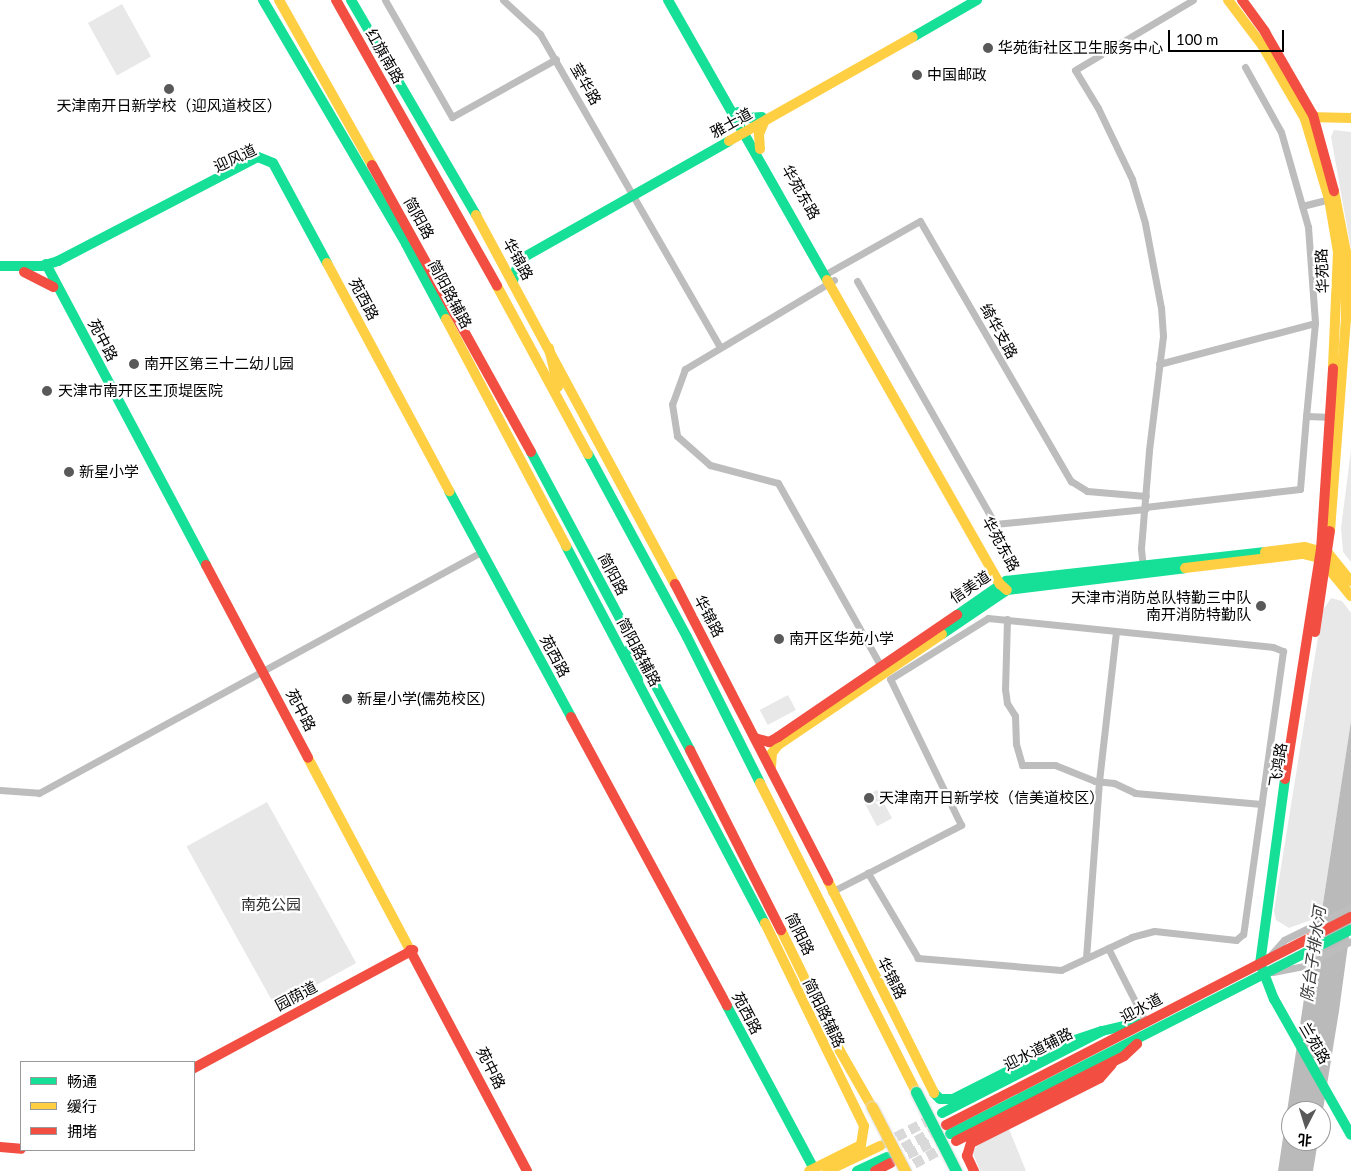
<!DOCTYPE html>
<meta charset="utf-8">
<style>
body{margin:0}
#map{position:relative;width:1351px;height:1171px;overflow:hidden;background:#fff;font-family:Lato,"Noto Sans SC",sans-serif}
div>[style]{position:absolute}
.green>*{inset:0;background:#e8e8e8;transform-origin:0 0}
.water>*{inset:0;background:#bababa}
.secondary-tunnel>*{height:10px;margin-top:-5px;transform-origin:0;background:repeating-linear-gradient(90deg,#d9d9d9 0 10px,transparent 0 15px)}
.street>*{height:7px;margin:-3.5px;padding:0 3.5px;transform-origin:3.5px;border-radius:3.5px;background:#bdbdbd}
.fast>*{height:10px;margin:-5px;padding:0 5px;transform-origin:5px;border-radius:5px;background:#16e098}
.slow>*{height:10px;margin:-5px;padding:0 5px;transform-origin:5px;border-radius:5px;background:#ffcf43}
.jam>*{height:10px;margin:-5px;padding:0 5px;transform-origin:5px;border-radius:5px;background:#f24e42}
.bridges{filter:drop-shadow(0 0 1px #dbdbdb) drop-shadow(0 0 1px #dbdbdb)}
.fast-bridge>*{height:11px;margin:-5.5px;padding:0 5.5px;transform-origin:5.5px;border-radius:5.5px;background:#16e098}
.slow-bridge>*{height:11px;margin:-5.5px;padding:0 5.5px;transform-origin:5.5px;border-radius:5.5px;background:#ffcf43}
.dots>*{width:14px;height:14px;translate:-50% -50%;box-sizing:border-box;border:2px solid #fff;border-radius:50%}
span{translate:-50% -50%;white-space:nowrap;text-align:center;line-height:1.15;-webkit-text-stroke:4.5px #fff;paint-order:stroke}
.poi-label{font-size:15px;color:#000}
.left{translate:0 -50%;text-align:left}
.right{translate:-100% -50%;text-align:right}
.street-label{font-size:15px;color:#000}
.park-label{font-size:15px;color:#2c2c2c}
.water-label{font-size:16px;color:#3d3d3d;font-style:italic}
.legend{position:absolute;left:20px;top:1061px;width:175px;height:90px;box-sizing:border-box;background:#fff;border:1px solid #999;margin:0;padding:6px 9px;list-style:none;font-size:15px;color:#000}
.legend li{display:flex;align-items:center;gap:10px;height:25px}
.legend b{width:25px;border:1px solid #999}
.north{position:absolute;left:1281px;top:1101px;width:50px;height:50px;box-sizing:border-box;background:#fff;border:1px solid #999;border-radius:50%;rotate:185deg;font-size:14px;font-weight:700;line-height:20px;text-align:center;color:#000}
.north::after{content:'';display:block;margin:auto;width:18px;height:22px;background:#595959;clip-path:polygon(50% 0,100% 100%,50% 72%,0 100%)}
.scale{position:absolute;left:1168px;top:30px;width:116px;height:22px;box-sizing:border-box;border:2px solid #000;border-top:0;padding-left:6px;font-size:15px;line-height:18px;white-space:nowrap;color:#000;-webkit-text-stroke:4px #fff;paint-order:stroke}
</style>
<div id="map">
<div class="green">
<i style="left:122px;top:4px;width:60px;height:39px;rotate:61deg"></i>
<i style="clip-path:polygon(1334px 130px,1351px 132px,1351px 249px,1331px 137px)"></i>
<i style="clip-path:polygon(1351px 450px,1351px 562px,1343px 552px,1341px 528px)"></i>
<i style="clip-path:polygon(1331px 598px,1342px 601px,1351px 613px,1351px 721px,1322px 910px,1311px 920px,1289px 928px,1276px 920px,1274px 911px,1322px 612px)"></i>
<i style="left:788px;top:695px;width:17px;height:32px;rotate:62deg"></i>
<i style="left:877px;top:790px;width:32px;height:17px;rotate:62deg"></i>
<i style="left:267px;top:802px;width:184px;height:92px;rotate:61deg"></i>
<i style="clip-path:polygon(1009px 1129px,1026px 1171px,980px 1171px,973px 1153px,977px 1145px)"></i>
</div>
<div class="water">
<i style="clip-path:polygon(1351px 721px,1351px 923px,1339px 1011px,1321px 1122px,1321px 1111px,1291px 1111px,1291px 1141px,1318px 1141px,1313px 1171px,1278px 1171px,1308px 972px,1322px 910px)"></i>
</div>
<div class="secondary-tunnel">
<i style="left:883px;top:1144px;width:59px;rotate:-27.4deg"></i>
<i style="left:890px;top:1155px;width:64px;rotate:-28.2deg"></i>
<i style="left:894px;top:1161px;width:55px;rotate:-25.6deg"></i>
<i style="left:901px;top:1171px;width:55px;rotate:-28.4deg"></i>
</div>
<div class="street">
<i style="left:385px;top:0;width:135px;rotate:60.2deg"></i>
<i style="left:452px;top:117px;width:119px;rotate:-29.1deg"></i>
<i style="left:503px;top:0;width:50px;rotate:42.6deg"></i>
<i style="left:540px;top:34px;width:361px;rotate:60.1deg"></i>
<i style="left:1245px;top:67px;width:74px;rotate:61deg"></i>
<i style="left:1281px;top:132px;width:99px;rotate:74.1deg"></i>
<i style="left:1308px;top:227px;width:96px;rotate:85.8deg"></i>
<i style="left:1315px;top:323px;width:93px;rotate:95.5deg"></i>
<i style="left:1302px;top:206px;width:32px;rotate:-14deg"></i>
<i style="left:824px;top:275px;width:110px;rotate:-29.4deg"></i>
<i style="left:920px;top:221px;width:301px;rotate:59.9deg"></i>
<i style="left:1071px;top:481px;width:19px;rotate:32deg"></i>
<i style="left:1087px;top:491px;width:59px;rotate:4.8deg"></i>
<i style="left:834px;top:280px;width:174px;rotate:149.1deg"></i>
<i style="left:685px;top:369px;width:37px;rotate:110deg"></i>
<i style="left:672px;top:404px;width:32px;rotate:81deg"></i>
<i style="left:677px;top:436px;width:44px;rotate:41.3deg"></i>
<i style="left:710px;top:465px;width:70px;rotate:14.8deg"></i>
<i style="left:778px;top:483px;width:209px;rotate:60.7deg"></i>
<i style="left:857px;top:281px;width:279px;rotate:60.4deg"></i>
<i style="left:995px;top:524px;width:151px;rotate:-5.7deg"></i>
<i style="left:1159px;top:364px;width:161px;rotate:-14.7deg"></i>
<i style="left:1145px;top:507px;width:156px;rotate:-6.6deg"></i>
<i style="left:1300px;top:489px;width:73px;rotate:-85.3deg"></i>
<i style="left:1306px;top:416px;width:27px;rotate:2deg"></i>
<i style="left:1143px;top:568px;width:20px;rotate:-96deg"></i>
<i style="left:1141px;top:548px;width:98px;rotate:-85.3deg"></i>
<i style="left:1149px;top:450px;width:115px;rotate:-83deg"></i>
<i style="left:1163px;top:336px;width:28px;rotate:-94deg"></i>
<i style="left:1161px;top:308px;width:86px;rotate:-100.7deg"></i>
<i style="left:1145px;top:223px;width:46px;rotate:-106.5deg"></i>
<i style="left:1132px;top:179px;width:79px;rotate:-115.6deg"></i>
<i style="left:1098px;top:108px;width:44px;rotate:-121.2deg"></i>
<i style="left:1075px;top:70px;width:137px;rotate:-30.7deg"></i>
<i style="left:988px;top:618px;width:286px;rotate:5.8deg"></i>
<i style="left:1273px;top:647px;width:11px;rotate:22deg"></i>
<i style="left:1283px;top:651px;width:286px;rotate:98deg"></i>
<i style="left:1243px;top:934px;width:9px;rotate:139deg"></i>
<i style="left:1236px;top:940px;width:82px;rotate:-173.7deg"></i>
<i style="left:1154px;top:931px;width:23px;rotate:165deg"></i>
<i style="left:1132px;top:937px;width:78px;rotate:155.1deg"></i>
<i style="left:1061px;top:970px;width:144px;rotate:-175.2deg"></i>
<i style="left:918px;top:958px;width:99px;rotate:-120.5deg"></i>
<i style="left:868px;top:873px;width:105px;rotate:-27.3deg"></i>
<i style="left:961px;top:825px;width:162px;rotate:-115.9deg"></i>
<i style="left:890px;top:679px;width:115px;rotate:-31.9deg"></i>
<i style="left:1007px;top:619px;width:70px;rotate:91.6deg"></i>
<i style="left:1005px;top:689px;width:14px;rotate:82deg"></i>
<i style="left:1007px;top:703px;width:15px;rotate:58deg"></i>
<i style="left:1015px;top:716px;width:28px;rotate:88deg"></i>
<i style="left:1016px;top:744px;width:22px;rotate:74deg"></i>
<i style="left:1022px;top:765px;width:33px"></i>
<i style="left:1055px;top:765px;width:43px;rotate:21.8deg"></i>
<i style="left:1095px;top:781px;width:19px;rotate:6deg"></i>
<i style="left:1114px;top:783px;width:23px;rotate:25deg"></i>
<i style="left:1135px;top:793px;width:127px;rotate:5deg"></i>
<i style="left:0;top:790px;width:39px;rotate:4deg"></i>
<i style="left:39px;top:793px;width:503px;rotate:-28.6deg"></i>
<i style="left:831px;top:892px;width:42px;rotate:-27.2deg"></i>
<i style="left:1108px;top:948px;width:82px;rotate:63.1deg"></i>
<i style="left:1086px;top:958px;width:177px;rotate:-85.8deg"></i>
<i style="left:1099px;top:781px;width:151px;rotate:-83.5deg"></i>
<i style="left:1267px;top:959px;width:25px;rotate:-48deg"></i>
<i style="left:1284px;top:940px;width:75px;rotate:-26.2deg"></i>
<i style="left:1273px;top:972px;width:32px;rotate:-11deg"></i>
<i style="left:1304px;top:966px;width:53px;rotate:-28deg"></i>
</div>
<div class="fast">
<i style="left:263px;top:0;width:283px;rotate:59.6deg"></i>
<i style="left:406px;top:244px;width:85px;rotate:61.9deg"></i>
<i style="left:351px;top:0;width:249px;rotate:59.8deg"></i>
<i style="left:668px;top:0;width:322px;rotate:60.4deg"></i>
<i style="left:913px;top:37px;width:74px;rotate:-30deg"></i>
<i style="left:738px;top:112px;width:12px;rotate:31deg"></i>
<i style="left:748px;top:118px;width:14px;rotate:-4deg"></i>
<i style="left:46px;top:264px;width:341px;rotate:62deg"></i>
<i style="left:0;top:266px;width:42px"></i>
<i style="left:42px;top:266px;width:17px;rotate:-17deg"></i>
<i style="left:58px;top:261px;width:225px;rotate:-27.5deg"></i>
<i style="left:258px;top:157px;width:16px;rotate:22deg"></i>
<i style="left:273px;top:163px;width:114px;rotate:61.6deg"></i>
<i style="left:513px;top:281px;width:22px;rotate:-74deg"></i>
<i style="left:519px;top:260px;width:241px;rotate:-29.5deg"></i>
<i style="left:531px;top:452px;width:338px;rotate:61.9deg"></i>
<i style="left:588px;top:454px;width:208px;rotate:61.6deg"></i>
<i style="left:687px;top:637px;width:163px;rotate:63.4deg"></i>
<i style="left:449px;top:491px;width:257px;rotate:61.6deg"></i>
<i style="left:566px;top:546px;width:426px;rotate:62.2deg"></i>
<i style="left:957px;top:615px;width:60px;rotate:-34.8deg"></i>
<i style="left:1006px;top:581px;width:261px;rotate:-6.4deg"></i>
<i style="left:942px;top:634px;width:78px;rotate:-34.1deg"></i>
<i style="left:1007px;top:590px;width:179px;rotate:-7deg"></i>
<i style="left:630px;top:648px;width:34px;rotate:76deg"></i>
<i style="left:1285px;top:779px;width:186px;rotate:97.7deg"></i>
<i style="left:1260px;top:963px;width:39px;rotate:69deg"></i>
<i style="left:1274px;top:999px;width:156px;rotate:60.5deg"></i>
<i style="left:727px;top:1006px;width:185px;rotate:61.9deg"></i>
<i style="left:934px;top:1093px;width:8px;rotate:45deg"></i>
<i style="left:940px;top:1099px;width:13px"></i>
<i style="left:953px;top:1099px;width:120px;rotate:-26.8deg"></i>
<i style="left:1060px;top:1045px;width:44px;rotate:-18.4deg"></i>
<i style="left:942px;top:1113px;width:180px;rotate:-27.1deg"></i>
<i style="left:1102px;top:1031px;width:36px;rotate:-13deg"></i>
<i style="left:950px;top:1134px;width:450px;rotate:-27deg"></i>
<i style="left:857px;top:1171px;width:33px;rotate:-25deg"></i>
</div>
<div class="slow">
<i style="left:279px;top:0;width:189px;rotate:60.6deg"></i>
<i style="left:1228px;top:0;width:56px;rotate:52.9deg"></i>
<i style="left:1262px;top:45px;width:86px;rotate:59.8deg"></i>
<i style="left:1305px;top:119px;width:84px;rotate:73.3deg"></i>
<i style="left:1329px;top:199px;width:54px;rotate:80.4deg"></i>
<i style="left:1338px;top:252px;width:116px;rotate:92.5deg"></i>
<i style="left:1308px;top:117px;width:43px;rotate:1.3deg"></i>
<i style="left:729px;top:141px;width:211px;rotate:-29.5deg"></i>
<i style="left:760px;top:149px;width:15px;rotate:-94deg"></i>
<i style="left:759px;top:134px;width:13px;rotate:-67deg"></i>
<i style="left:476px;top:215px;width:419px;rotate:61.7deg"></i>
<i style="left:327px;top:263px;width:259px;rotate:61.8deg"></i>
<i style="left:827px;top:280px;width:350px;rotate:60.4deg"></i>
<i style="left:1000px;top:584px;width:9px;rotate:41deg"></i>
<i style="left:497px;top:286px;width:191px;rotate:61.6deg"></i>
<i style="left:446px;top:319px;width:257px;rotate:62.1deg"></i>
<i style="left:549px;top:348px;width:40px;rotate:77deg"></i>
<i style="left:1330px;top:531px;width:213px;rotate:-85.7deg"></i>
<i style="left:1346px;top:319px;width:67px;rotate:-90deg"></i>
<i style="left:1346px;top:252px;width:62px;rotate:-101.1deg"></i>
<i style="left:1265px;top:552px;width:40px;rotate:-7.1deg"></i>
<i style="left:1305px;top:547px;width:24px;rotate:15deg"></i>
<i style="left:1328px;top:553px;width:36px;rotate:51deg"></i>
<i style="left:1185px;top:568px;width:119px;rotate:-6.8deg"></i>
<i style="left:1303px;top:554px;width:17px;rotate:13deg"></i>
<i style="left:1320px;top:558px;width:49px;rotate:50.8deg"></i>
<i style="left:308px;top:758px;width:217px;rotate:62deg"></i>
<i style="left:771px;top:767px;width:14px;rotate:-86deg"></i>
<i style="left:772px;top:753px;width:10px;rotate:-53deg"></i>
<i style="left:778px;top:745px;width:198px;rotate:-34.1deg"></i>
<i style="left:760px;top:783px;width:346px;rotate:63.2deg"></i>
<i style="left:828px;top:881px;width:237px;rotate:63.4deg"></i>
<i style="left:765px;top:923px;width:226px;rotate:64deg"></i>
<i style="left:864px;top:1126px;width:19px;rotate:99deg"></i>
<i style="left:861px;top:1145px;width:58px;rotate:153.4deg"></i>
<i style="left:781px;top:930px;width:135px;rotate:64deg"></i>
<i style="left:840px;top:1051px;width:64px;rotate:60.3deg"></i>
<i style="left:827px;top:1171px;width:59px;rotate:-25.3deg"></i>
</div>
<div class="jam">
<i style="left:336px;top:0;width:328px;rotate:60.6deg"></i>
<i style="left:1242px;top:0;width:39px;rotate:54deg"></i>
<i style="left:1265px;top:32px;width:96px;rotate:60deg"></i>
<i style="left:1313px;top:115px;width:79px;rotate:74.6deg"></i>
<i style="left:372px;top:165px;width:328px;rotate:61deg"></i>
<i style="left:24px;top:272px;width:33px;rotate:27deg"></i>
<i style="left:206px;top:565px;width:218px;rotate:62.1deg"></i>
<i style="left:675px;top:584px;width:334px;rotate:62.7deg"></i>
<i style="left:1315px;top:632px;width:102px;rotate:-81.6deg"></i>
<i style="left:571px;top:717px;width:328px;rotate:61.6deg"></i>
<i style="left:755px;top:738px;width:15px;rotate:16deg"></i>
<i style="left:769px;top:742px;width:10px;rotate:-29deg"></i>
<i style="left:778px;top:737px;width:217px;rotate:-34.3deg"></i>
<i style="left:690px;top:750px;width:202px;rotate:63.2deg"></i>
<i style="left:1285px;top:779px;width:232px;rotate:-81.1deg"></i>
<i style="left:1321px;top:550px;width:182px;rotate:-86.2deg"></i>
<i style="left:410px;top:950px;width:250px;rotate:62.1deg"></i>
<i style="left:194px;top:1068px;width:249px;rotate:-28.3deg"></i>
<i style="left:946px;top:1125px;width:455px;rotate:-27.2deg"></i>
<i style="left:956px;top:1141px;width:188px;rotate:-26.8deg"></i>
<i style="left:1124px;top:1056px;width:18px;rotate:-43deg"></i>
<i style="left:0;top:1147px;width:21px;rotate:5deg"></i>
<i style="left:875px;top:1171px;width:18px;rotate:-27deg"></i>
<i style="left:974px;top:1171px;width:17px;rotate:-115deg"></i>
<i style="left:967px;top:1156px;width:14px;rotate:-73deg"></i>
<i style="left:971px;top:1143px;width:144px;rotate:-26.7deg"></i>
<i style="left:1100px;top:1078px;width:18px;rotate:-49deg"></i>
</div>
<div class="bridges">
<div class="fast-bridge">
<i style="left:916px;top:1092px;width:89px;rotate:63.1deg"></i>
</div>
<div class="slow-bridge">
<i style="left:872px;top:1107px;width:72px;rotate:62.7deg"></i>
</div>
</div>
<div class="dots">
<i style="left:988px;top:48px;background:#595959"></i>
<i style="left:917px;top:75px;background:#595959"></i>
<i style="left:169px;top:89px;background:#595959"></i>
<i style="left:134px;top:364px;background:#595959"></i>
<i style="left:47px;top:391px;background:#595959"></i>
<i style="left:69px;top:472px;background:#595959"></i>
<i style="left:1261px;top:606px;background:#595959"></i>
<i style="left:779px;top:639px;background:#595959"></i>
<i style="left:347px;top:699px;background:#595959"></i>
<i style="left:869px;top:798px;background:#595959"></i>
</div>
<div class="poi-label">
<span class="left" style="left:998px;top:48px">华苑街社区卫生服务中心</span>
<span class="left" style="left:927px;top:75px">中国邮政</span>
<span style="left:169px;top:106px">天津南开日新学校（迎风道校区）</span>
<span class="left" style="left:144px;top:364px">南开区第三十二幼儿园</span>
<span class="left" style="left:58px;top:391px">天津市南开区王顶堤医院</span>
<span class="left" style="left:79px;top:472px">新星小学</span>
<span class="right" style="left:1251px;top:606px">天津市消防总队特勤三中队<br>南开消防特勤队</span>
<span class="left" style="left:789px;top:639px">南开区华苑小学</span>
<span class="left" style="left:357px;top:699px">新星小学(儒苑校区)</span>
<span class="left" style="left:879px;top:798px">天津南开日新学校（信美道校区）</span>
</div>
<div class="street-label">
<span style="left:385px;top:56px;rotate:60deg">红旗南路</span>
<span style="left:586px;top:84px;rotate:60deg">莹华路</span>
<span style="left:731px;top:123px;rotate:-29deg">雅士道</span>
<span style="left:235px;top:158px;rotate:-25deg">迎风道</span>
<span style="left:801px;top:192px;rotate:60deg">华苑东路</span>
<span style="left:419px;top:218px;rotate:61deg">简阳路</span>
<span style="left:518px;top:259px;rotate:61deg">华锦路</span>
<span style="left:1322px;top:271px;rotate:-92deg">华苑路</span>
<span style="left:450px;top:294px;rotate:62deg">简阳路辅路</span>
<span style="left:364px;top:299px;rotate:62deg">苑西路</span>
<span style="left:999px;top:331px;rotate:61deg">绮华支路</span>
<span style="left:103px;top:340px;rotate:62deg">苑中路</span>
<span style="left:1001px;top:544px;rotate:61deg">华苑东路</span>
<span style="left:613px;top:574px;rotate:62deg">简阳路</span>
<span style="left:970px;top:587px;rotate:-34deg">信美道</span>
<span style="left:709px;top:616px;rotate:62deg">华锦路</span>
<span style="left:639px;top:652px;rotate:62deg">简阳路辅路</span>
<span style="left:555px;top:656px;rotate:62deg">苑西路</span>
<span style="left:301px;top:710px;rotate:62deg">苑中路</span>
<span style="left:1278px;top:765px;rotate:-81deg">飞鸿路</span>
<span style="left:800px;top:934px;rotate:64deg">简阳路</span>
<span style="left:892px;top:978px;rotate:63deg">华锦路</span>
<span style="left:296px;top:996px;rotate:-28deg">园荫道</span>
<span style="left:1141px;top:1008px;rotate:-28deg">迎水道</span>
<span style="left:747px;top:1013px;rotate:62deg">苑西路</span>
<span style="left:824px;top:1013px;rotate:64deg">简阳路辅路</span>
<span style="left:1315px;top:1043px;rotate:60deg">兰苑路</span>
<span style="left:1038px;top:1049px;rotate:-27deg">迎水道辅路</span>
<span style="left:491px;top:1068px;rotate:63deg">苑中路</span>
</div>
<div class="park-label">
<span style="left:271px;top:905px">南苑公园</span>
</div>
<div class="water-label">
<span style="left:1313px;top:954px;rotate:-82deg">陈台子排水河</span>
</div>
<ul class="legend">
<li><b style="height:6px;background:#16e098"></b>畅通</li>
<li><b style="height:6px;background:#ffcf43"></b>缓行</li>
<li><b style="height:6px;background:#f24e42"></b>拥堵</li>
</ul>
<div class="north">北</div>
<div class="scale">100 m</div>
</div>
